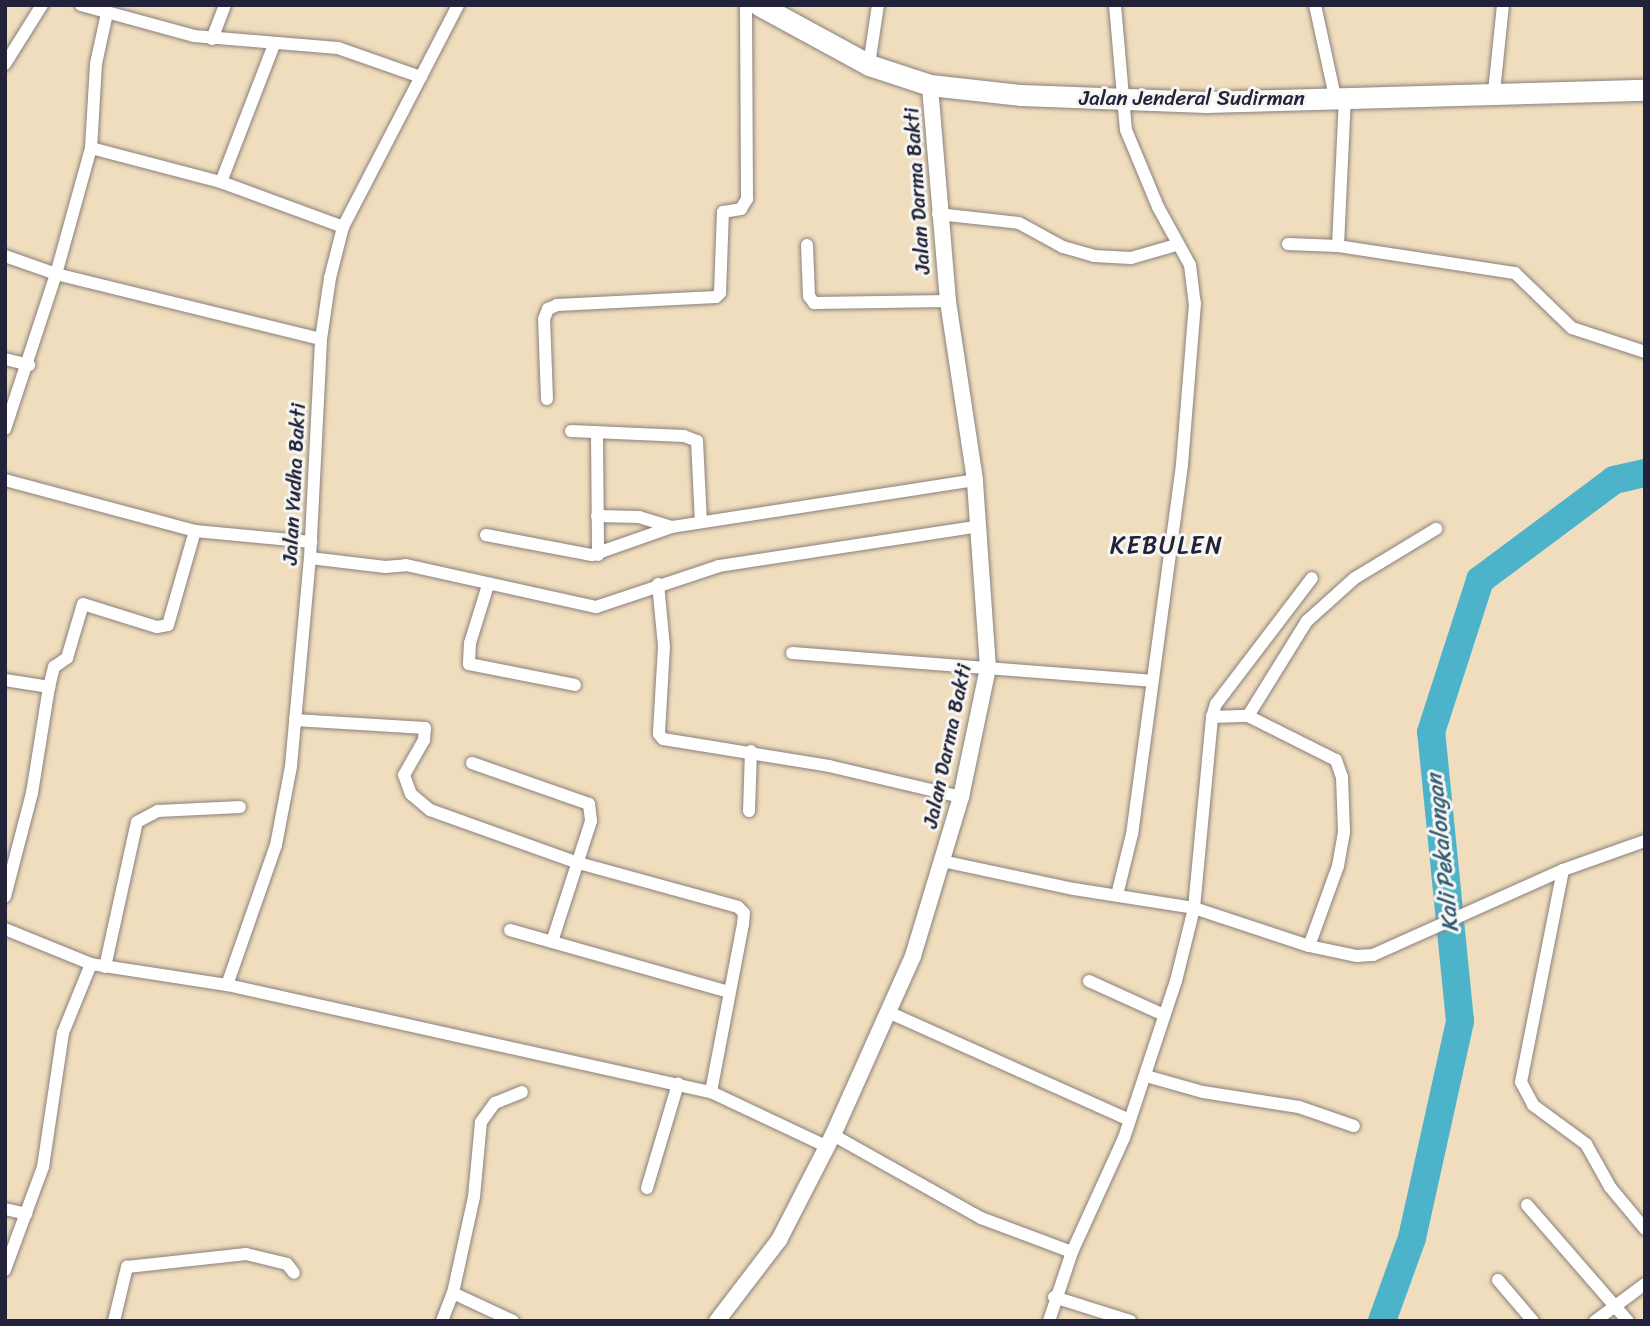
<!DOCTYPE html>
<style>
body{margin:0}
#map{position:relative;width:1650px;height:1326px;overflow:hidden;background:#f0ddbd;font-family:Sriracha,sans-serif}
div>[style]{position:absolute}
.river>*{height:28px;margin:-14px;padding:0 14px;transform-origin:14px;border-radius:14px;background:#4cb3cb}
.roads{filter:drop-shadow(0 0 2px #89807c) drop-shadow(0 0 2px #89807c)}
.minor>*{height:12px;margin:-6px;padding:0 6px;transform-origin:6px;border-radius:6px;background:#fff}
.tertiary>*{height:16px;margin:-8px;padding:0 8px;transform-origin:8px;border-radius:8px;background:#fff}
.trunk>*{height:21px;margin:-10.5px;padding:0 10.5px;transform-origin:10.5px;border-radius:10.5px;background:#fff}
span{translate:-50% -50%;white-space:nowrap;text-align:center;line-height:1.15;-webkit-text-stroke:6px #f6f6f2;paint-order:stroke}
.street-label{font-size:21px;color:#22223b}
.water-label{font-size:23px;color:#335c75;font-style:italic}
.quarter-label{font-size:24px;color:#22223b;letter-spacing:2px}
.frame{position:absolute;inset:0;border:7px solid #22223b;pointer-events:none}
</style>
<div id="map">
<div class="river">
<i style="left:1382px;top:1321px;width:88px;rotate:-70.1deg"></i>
<i style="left:1412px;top:1238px;width:222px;rotate:-77.5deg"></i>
<i style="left:1460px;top:1021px;width:290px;rotate:-95.7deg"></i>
<i style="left:1431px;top:732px;width:160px;rotate:-72.1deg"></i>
<i style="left:1480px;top:580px;width:167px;rotate:-36.7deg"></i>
<i style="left:1614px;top:480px;width:32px;rotate:-13deg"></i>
</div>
<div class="roads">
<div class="minor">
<i style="left:81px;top:5px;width:117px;rotate:15.3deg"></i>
<i style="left:194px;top:36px;width:144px;rotate:4.8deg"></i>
<i style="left:338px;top:48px;width:88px;rotate:19.3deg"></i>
<i style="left:1115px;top:5px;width:125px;rotate:85deg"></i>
<i style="left:1126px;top:130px;width:83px;rotate:67.4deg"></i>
<i style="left:1158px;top:207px;width:66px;rotate:61.1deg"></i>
<i style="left:1190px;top:265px;width:38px;rotate:83deg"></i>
<i style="left:1195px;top:303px;width:163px;rotate:94.6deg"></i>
<i style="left:1182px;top:465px;width:372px;rotate:97.7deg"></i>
<i style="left:1132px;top:834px;width:63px;rotate:103.8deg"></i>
<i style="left:1315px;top:5px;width:94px;rotate:77.7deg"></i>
<i style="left:107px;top:13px;width:52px;rotate:102.2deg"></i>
<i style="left:96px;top:64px;width:84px;rotate:93.4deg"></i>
<i style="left:91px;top:148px;width:131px;rotate:105.5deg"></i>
<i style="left:56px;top:274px;width:273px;rotate:13.8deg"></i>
<i style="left:212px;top:39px;width:36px;rotate:-69deg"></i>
<i style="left:5px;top:64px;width:70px;rotate:-57.9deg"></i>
<i style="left:869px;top:65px;width:61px;rotate:-81.5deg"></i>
<i style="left:1494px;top:92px;width:87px;rotate:-84.1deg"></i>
<i style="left:1345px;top:97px;width:149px;rotate:92.7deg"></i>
<i style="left:1338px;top:246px;width:179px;rotate:8.7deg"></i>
<i style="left:1515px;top:273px;width:79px;rotate:44deg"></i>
<i style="left:1572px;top:328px;width:77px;rotate:18.2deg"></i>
<i style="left:91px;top:148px;width:134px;rotate:14.7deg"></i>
<i style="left:221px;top:182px;width:130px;rotate:20.2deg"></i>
<i style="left:221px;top:182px;width:147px;rotate:-68.9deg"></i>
<i style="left:938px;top:214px;width:81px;rotate:6.3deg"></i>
<i style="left:1019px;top:223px;width:50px;rotate:28.6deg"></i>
<i style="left:1063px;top:247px;width:32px;rotate:16deg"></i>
<i style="left:1094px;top:256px;width:37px;rotate:3deg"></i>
<i style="left:1131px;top:258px;width:47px;rotate:-16.1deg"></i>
<i style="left:1288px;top:244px;width:50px;rotate:2.3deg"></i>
<i style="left:807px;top:245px;width:51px;rotate:87.8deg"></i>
<i style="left:809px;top:296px;width:9px;rotate:54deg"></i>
<i style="left:814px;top:303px;width:134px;rotate:-0.9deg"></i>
<i style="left:5px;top:256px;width:54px;rotate:19.4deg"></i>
<i style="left:56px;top:274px;width:163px;rotate:108.2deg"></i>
<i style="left:5px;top:359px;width:25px;rotate:14deg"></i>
<i style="left:547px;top:399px;width:80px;rotate:-92.1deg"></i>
<i style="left:544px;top:319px;width:11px;rotate:-68deg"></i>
<i style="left:548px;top:309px;width:10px;rotate:-24deg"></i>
<i style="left:557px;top:305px;width:159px;rotate:-2.9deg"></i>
<i style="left:716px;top:297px;width:6px;rotate:-45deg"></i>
<i style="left:720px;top:293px;width:81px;rotate:-87.9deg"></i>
<i style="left:723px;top:212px;width:18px;rotate:-9deg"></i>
<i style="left:741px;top:209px;width:12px;rotate:-59deg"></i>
<i style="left:747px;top:199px;width:194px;rotate:-90.3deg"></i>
<i style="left:571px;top:431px;width:113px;rotate:2.5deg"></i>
<i style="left:684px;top:436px;width:14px;rotate:21deg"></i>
<i style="left:697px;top:441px;width:81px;rotate:87.2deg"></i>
<i style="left:597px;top:434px;width:121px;rotate:89.5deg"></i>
<i style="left:5px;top:480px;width:197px;rotate:15deg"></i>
<i style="left:195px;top:531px;width:117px;rotate:5.4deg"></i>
<i style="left:597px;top:516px;width:42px;rotate:1.4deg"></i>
<i style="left:639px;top:517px;width:34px;rotate:17deg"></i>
<i style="left:486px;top:535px;width:108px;rotate:10.7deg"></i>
<i style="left:592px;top:555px;width:85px;rotate:-19.3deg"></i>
<i style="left:672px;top:527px;width:307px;rotate:-8.8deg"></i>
<i style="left:310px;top:558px;width:76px;rotate:6.8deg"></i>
<i style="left:385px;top:567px;width:21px;rotate:-5deg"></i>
<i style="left:406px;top:565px;width:195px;rotate:12.5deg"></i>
<i style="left:596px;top:607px;width:130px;rotate:-18.4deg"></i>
<i style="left:719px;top:566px;width:263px;rotate:-8.7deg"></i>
<i style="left:658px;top:584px;width:62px;rotate:84.5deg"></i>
<i style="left:664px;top:646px;width:88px;rotate:93.3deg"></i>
<i style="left:659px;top:734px;width:6px;rotate:51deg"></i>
<i style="left:663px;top:739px;width:168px;rotate:9.2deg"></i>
<i style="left:829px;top:766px;width:136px;rotate:13.2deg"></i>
<i style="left:488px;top:585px;width:61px;rotate:107.2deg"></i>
<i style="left:470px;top:643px;width:21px;rotate:93deg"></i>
<i style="left:469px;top:664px;width:108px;rotate:11.2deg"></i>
<i style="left:792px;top:653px;width:361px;rotate:4.4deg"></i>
<i style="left:5px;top:680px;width:45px;rotate:9deg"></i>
<i style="left:49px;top:687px;width:107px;rotate:99.1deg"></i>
<i style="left:32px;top:793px;width:107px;rotate:104.6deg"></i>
<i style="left:49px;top:687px;width:21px;rotate:-76deg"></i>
<i style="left:54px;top:667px;width:16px;rotate:-35deg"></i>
<i style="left:67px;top:658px;width:56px;rotate:-73.5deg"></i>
<i style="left:83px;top:604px;width:77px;rotate:17.3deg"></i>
<i style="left:157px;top:627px;width:11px;rotate:-10deg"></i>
<i style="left:168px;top:625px;width:98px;rotate:-74deg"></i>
<i style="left:1248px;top:716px;width:98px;rotate:26.6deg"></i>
<i style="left:1336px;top:760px;width:18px;rotate:71deg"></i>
<i style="left:1342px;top:777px;width:55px;rotate:87.9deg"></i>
<i style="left:1344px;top:832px;width:35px;rotate:100deg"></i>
<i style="left:1338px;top:866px;width:85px;rotate:109.9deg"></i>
<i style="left:1212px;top:717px;width:14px;rotate:-73deg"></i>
<i style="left:1216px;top:704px;width:158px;rotate:-52.7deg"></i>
<i style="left:295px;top:720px;width:130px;rotate:3.5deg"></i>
<i style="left:425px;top:728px;width:12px;rotate:95deg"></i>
<i style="left:424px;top:740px;width:40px;rotate:119.7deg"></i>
<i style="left:404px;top:775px;width:20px;rotate:70deg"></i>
<i style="left:411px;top:794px;width:25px;rotate:40deg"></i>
<i style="left:430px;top:810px;width:154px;rotate:19.7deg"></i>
<i style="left:575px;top:862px;width:169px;rotate:15.4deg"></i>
<i style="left:738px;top:907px;width:8px;rotate:45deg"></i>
<i style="left:744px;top:913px;width:11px;rotate:95deg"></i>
<i style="left:743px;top:924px;width:171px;rotate:100.8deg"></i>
<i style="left:472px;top:763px;width:124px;rotate:19.3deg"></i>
<i style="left:589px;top:804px;width:17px;rotate:83deg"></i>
<i style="left:591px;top:821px;width:127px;rotate:107.9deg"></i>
<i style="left:749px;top:811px;width:60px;rotate:-88.1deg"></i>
<i style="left:942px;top:861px;width:135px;rotate:12deg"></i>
<i style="left:1074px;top:889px;width:121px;rotate:9deg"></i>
<i style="left:1194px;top:908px;width:121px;rotate:18.3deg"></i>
<i style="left:1309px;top:946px;width:49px;rotate:11.8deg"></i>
<i style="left:1357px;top:956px;width:16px;rotate:-4deg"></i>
<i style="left:1373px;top:955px;width:208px;rotate:-24.1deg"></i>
<i style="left:1563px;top:870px;width:87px;rotate:-19.5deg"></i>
<i style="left:1563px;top:870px;width:216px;rotate:101.2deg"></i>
<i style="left:1521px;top:1082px;width:26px;rotate:62deg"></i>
<i style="left:1533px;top:1105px;width:66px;rotate:36.3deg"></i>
<i style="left:1586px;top:1144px;width:49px;rotate:60.8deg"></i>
<i style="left:1610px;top:1187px;width:55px;rotate:50.2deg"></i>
<i style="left:5px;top:929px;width:93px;rotate:22.1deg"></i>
<i style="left:91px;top:964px;width:74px;rotate:112.1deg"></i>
<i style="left:63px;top:1033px;width:135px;rotate:98.5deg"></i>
<i style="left:43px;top:1167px;width:110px;rotate:110.3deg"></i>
<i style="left:510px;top:930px;width:228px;rotate:15.8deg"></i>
<i style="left:91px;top:964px;width:138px;rotate:8.8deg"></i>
<i style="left:227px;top:985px;width:496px;rotate:12.5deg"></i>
<i style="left:711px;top:1092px;width:127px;rotate:25.2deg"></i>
<i style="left:105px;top:967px;width:148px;rotate:-77.6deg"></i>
<i style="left:137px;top:822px;width:24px;rotate:-28deg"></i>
<i style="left:158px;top:811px;width:82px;rotate:-2.8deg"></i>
<i style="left:1089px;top:981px;width:82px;rotate:24.4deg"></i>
<i style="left:227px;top:985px;width:148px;rotate:-70.7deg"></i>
<i style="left:276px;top:845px;width:80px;rotate:-79.2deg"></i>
<i style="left:291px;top:766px;width:209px;rotate:-84.8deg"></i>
<i style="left:310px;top:558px;width:219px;rotate:-87.1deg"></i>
<i style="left:321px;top:339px;width:62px;rotate:-81.6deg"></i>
<i style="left:330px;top:278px;width:53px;rotate:-75.7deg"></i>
<i style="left:343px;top:227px;width:250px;rotate:-62.6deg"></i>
<i style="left:888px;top:1012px;width:264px;rotate:24.1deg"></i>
<i style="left:1146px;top:1076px;width:59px;rotate:15.7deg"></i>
<i style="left:1203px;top:1092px;width:97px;rotate:8.9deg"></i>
<i style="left:1299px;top:1107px;width:58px;rotate:19.1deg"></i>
<i style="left:833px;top:1135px;width:170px;rotate:29.3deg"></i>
<i style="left:981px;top:1218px;width:97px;rotate:20.5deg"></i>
<i style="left:647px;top:1188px;width:109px;rotate:-73.4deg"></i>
<i style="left:1527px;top:1205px;width:154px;rotate:49deg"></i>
<i style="left:5px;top:1209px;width:22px;rotate:13deg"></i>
<i style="left:1498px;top:1280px;width:54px;rotate:49.5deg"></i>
<i style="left:1054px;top:1297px;width:80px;rotate:17.5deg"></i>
<i style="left:114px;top:1321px;width:56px;rotate:-76.5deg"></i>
<i style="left:127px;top:1267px;width:120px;rotate:-6.2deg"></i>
<i style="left:246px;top:1254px;width:42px;rotate:13.7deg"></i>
<i style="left:287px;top:1264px;width:11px;rotate:52deg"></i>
<i style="left:442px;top:1321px;width:30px;rotate:-69deg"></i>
<i style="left:513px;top:1321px;width:66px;rotate:-155deg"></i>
<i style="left:453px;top:1293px;width:98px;rotate:-77.7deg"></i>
<i style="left:474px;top:1197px;width:75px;rotate:-84.7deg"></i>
<i style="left:481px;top:1122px;width:24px;rotate:-54deg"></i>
<i style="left:495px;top:1103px;width:29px;rotate:-22deg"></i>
<i style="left:1049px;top:1321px;width:73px;rotate:-71.6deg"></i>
<i style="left:1072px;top:1252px;width:125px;rotate:-65.5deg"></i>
<i style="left:1124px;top:1138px;width:165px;rotate:-71.7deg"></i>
<i style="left:1176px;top:981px;width:75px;rotate:-76.1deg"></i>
<i style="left:1194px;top:908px;width:192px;rotate:-84.6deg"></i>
<i style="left:1212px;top:717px;width:36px;rotate:-2deg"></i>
<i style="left:1248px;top:716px;width:112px;rotate:-58.2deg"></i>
<i style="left:1307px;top:621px;width:64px;rotate:-41.9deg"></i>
<i style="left:1355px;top:578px;width:95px;rotate:-31.2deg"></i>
<i style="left:1595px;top:1321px;width:62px;rotate:-36.5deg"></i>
</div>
<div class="tertiary">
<i style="left:717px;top:1321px;width:102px;rotate:-52.6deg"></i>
<i style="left:779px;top:1240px;width:118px;rotate:-62.8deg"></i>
<i style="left:833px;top:1135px;width:196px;rotate:-65.9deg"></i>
<i style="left:913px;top:956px;width:166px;rotate:-73.2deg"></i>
<i style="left:961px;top:797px;width:132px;rotate:-78.2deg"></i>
<i style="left:988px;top:668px;width:188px;rotate:-94deg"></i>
<i style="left:975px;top:480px;width:181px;rotate:-98.6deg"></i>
<i style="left:948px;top:301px;width:217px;rotate:-94.8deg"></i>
</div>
<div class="trunk">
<i style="left:759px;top:5px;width:125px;rotate:28.6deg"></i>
<i style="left:869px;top:65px;width:64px;rotate:18.2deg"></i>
<i style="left:930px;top:85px;width:92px;rotate:6.3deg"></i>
<i style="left:1021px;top:95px;width:185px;rotate:2.2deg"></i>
<i style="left:1206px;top:102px;width:439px;rotate:-1.6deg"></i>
</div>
</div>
<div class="street-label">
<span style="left:1192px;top:98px">Jalan Jenderal Sudirman</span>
<span style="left:917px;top:191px;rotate:-94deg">Jalan Darma Bakti</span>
<span style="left:294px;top:484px;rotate:-87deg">Jalan Yudha Bakti</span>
<span style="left:947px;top:746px;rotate:-78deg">Jalan Darma Bakti</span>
</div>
<div class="water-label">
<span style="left:1443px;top:853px;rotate:-96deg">Kali Pekalongan</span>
</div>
<div class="quarter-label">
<span style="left:1167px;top:546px">KEBULEN</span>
</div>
<div class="frame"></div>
</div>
